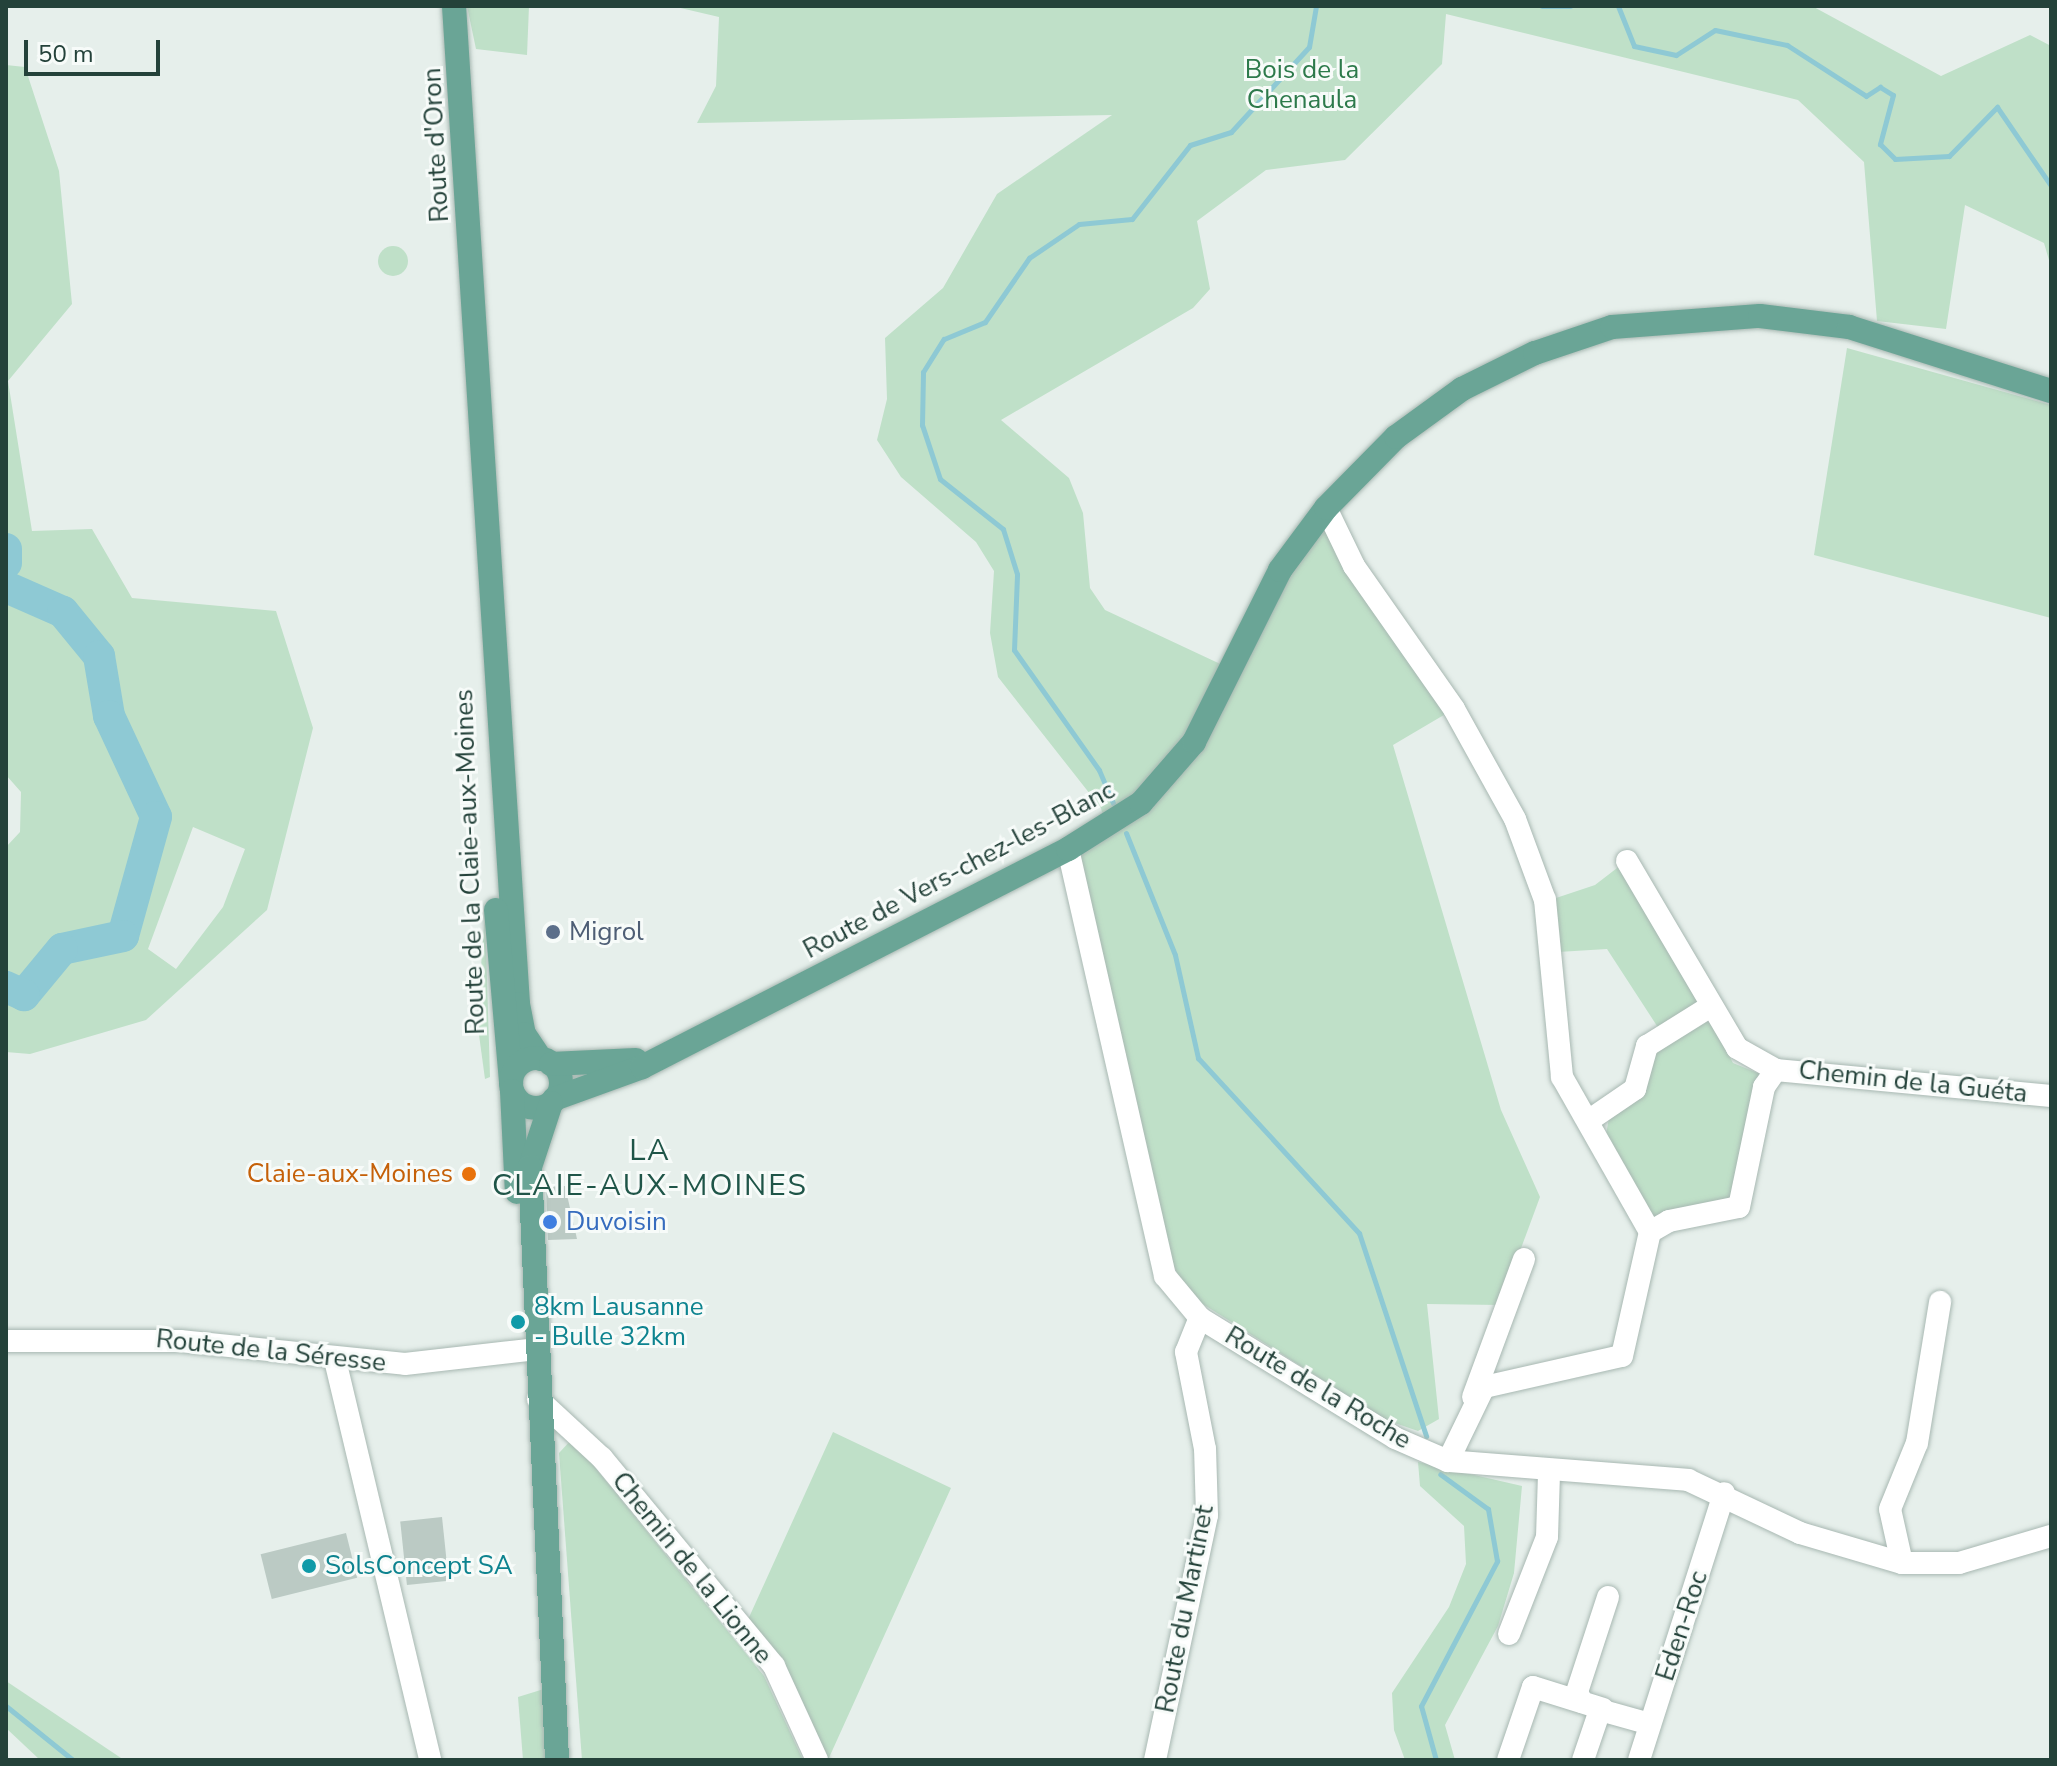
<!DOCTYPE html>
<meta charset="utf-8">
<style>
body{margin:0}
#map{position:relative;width:2057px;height:1766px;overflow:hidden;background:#e6efeb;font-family:"Nunito Sans",sans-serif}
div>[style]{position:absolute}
.green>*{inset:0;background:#bfe0c8}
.round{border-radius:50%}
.stream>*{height:5px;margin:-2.5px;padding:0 2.5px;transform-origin:2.5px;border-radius:2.5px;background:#8ec9d4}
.river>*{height:32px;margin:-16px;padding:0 16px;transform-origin:16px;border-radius:16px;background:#8ec9d4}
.building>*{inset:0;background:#bbcac4;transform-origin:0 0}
.roads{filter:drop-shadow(0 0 2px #a8b8b2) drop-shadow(0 0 2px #a8b8b2)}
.minor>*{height:22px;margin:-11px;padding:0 11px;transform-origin:11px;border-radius:11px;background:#fff}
.major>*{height:24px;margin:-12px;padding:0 12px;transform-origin:12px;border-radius:12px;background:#6aa596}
.major>.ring{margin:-12px;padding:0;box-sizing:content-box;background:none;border:24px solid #6aa596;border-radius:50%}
.dots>*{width:22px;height:22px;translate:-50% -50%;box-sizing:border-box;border:4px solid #f7fbf9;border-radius:50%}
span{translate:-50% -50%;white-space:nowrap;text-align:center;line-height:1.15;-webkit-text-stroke:6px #f7fbf9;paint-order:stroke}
.park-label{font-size:26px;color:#2d7a4b}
.street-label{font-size:26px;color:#24423a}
.service-label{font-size:26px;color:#4e5e75}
.left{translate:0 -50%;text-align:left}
.food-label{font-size:26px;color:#c56008}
.right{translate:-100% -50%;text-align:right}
.shop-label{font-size:26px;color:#366cbe}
.culture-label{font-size:26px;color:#0d838f}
.quarter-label{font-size:30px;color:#1f5548;letter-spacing:2px}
.frame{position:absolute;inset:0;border:8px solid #24423a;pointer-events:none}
.scale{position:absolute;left:24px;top:40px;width:136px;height:36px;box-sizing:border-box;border:4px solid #24423a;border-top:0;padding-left:10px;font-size:24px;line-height:28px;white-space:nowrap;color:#24423a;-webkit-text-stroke:6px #f7fbf9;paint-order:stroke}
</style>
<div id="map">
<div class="green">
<i style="clip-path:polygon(467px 6px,529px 6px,527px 55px,476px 49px)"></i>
<i style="clip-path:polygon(672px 6px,1812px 6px,1941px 76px,2030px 35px,2051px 46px,2051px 267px,2044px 243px,1965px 205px,1946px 329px,1877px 321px,1864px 162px,1798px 100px,1446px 14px,1442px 64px,1345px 160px,1266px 170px,1197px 221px,1210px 289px,1193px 308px,1001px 420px,1069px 478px,1083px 513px,1090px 588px,1105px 610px,1231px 669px,1326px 508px,1454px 709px,1393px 745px,1501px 1110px,1540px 1197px,1500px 1305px,1427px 1304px,1439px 1419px,1418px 1431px,1386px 1420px,1187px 1294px,1170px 1258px,1068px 849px,1106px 828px,1101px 808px,998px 677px,990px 633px,994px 571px,976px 542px,901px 477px,877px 440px,887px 399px,885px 338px,943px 288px,997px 194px,1112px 115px,697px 123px,716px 86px,719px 17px)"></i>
<i style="clip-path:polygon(evenodd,6px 65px,25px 67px,59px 171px,72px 304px,8px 381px,32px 531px,92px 529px,132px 598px,276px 611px,313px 728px,267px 910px,146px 1020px,30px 1054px,6px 1052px,6px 847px,20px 832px,21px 792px,6px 775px,6px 65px,193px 827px,245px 849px,223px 907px,176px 969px,148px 949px,193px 827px)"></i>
<i class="round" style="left:378px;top:246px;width:30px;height:30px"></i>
<i style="clip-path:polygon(1847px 348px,2051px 405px,2051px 618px,1814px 555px)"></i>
<i style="clip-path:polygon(1621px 865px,1702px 1005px,1659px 1029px,1607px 949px,1558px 952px,1550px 900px,1595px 885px)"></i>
<i style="clip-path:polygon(485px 913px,490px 1077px,485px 1079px,477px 1020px)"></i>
<i style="clip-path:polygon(1710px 1020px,1733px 1063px,1760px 1074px,1737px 1195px,1723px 1207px,1648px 1219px,1605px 1140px,1609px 1118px,1654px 1054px)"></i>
<i style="clip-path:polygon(833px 1432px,951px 1488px,828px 1760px,780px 1660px,746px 1624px)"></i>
<i style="clip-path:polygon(572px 1439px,764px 1676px,803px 1760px,582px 1760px,559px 1453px)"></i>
<i style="clip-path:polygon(1418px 1462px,1522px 1486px,1514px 1573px,1498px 1626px,1445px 1725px,1455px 1760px,1405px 1760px,1394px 1730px,1392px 1693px,1449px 1607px,1466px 1564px,1464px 1526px,1420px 1486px)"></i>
<i style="clip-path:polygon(6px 1681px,124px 1760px,40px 1760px,6px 1728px)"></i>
<i style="clip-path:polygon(544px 1689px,548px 1760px,523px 1760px,518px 1697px)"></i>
</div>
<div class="stream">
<i style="left:1542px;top:6px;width:28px"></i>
<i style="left:1618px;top:6px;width:43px;rotate:68.2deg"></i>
<i style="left:1634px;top:46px;width:43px;rotate:12.1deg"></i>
<i style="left:1676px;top:55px;width:46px;rotate:-32.7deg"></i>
<i style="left:1715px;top:30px;width:74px;rotate:11.8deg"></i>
<i style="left:1787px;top:45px;width:94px;rotate:32.8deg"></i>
<i style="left:1866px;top:96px;width:17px;rotate:-33deg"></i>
<i style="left:1880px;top:87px;width:15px;rotate:32deg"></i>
<i style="left:1893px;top:95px;width:51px;rotate:104.9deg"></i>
<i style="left:1880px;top:144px;width:21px;rotate:45deg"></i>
<i style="left:1895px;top:159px;width:54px;rotate:-3.2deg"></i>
<i style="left:1949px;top:156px;width:69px;rotate:-45.6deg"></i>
<i style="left:1997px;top:107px;width:96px;rotate:55.6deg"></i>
<i style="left:1113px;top:803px;width:36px;rotate:-113deg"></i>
<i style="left:1099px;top:770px;width:147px;rotate:-125.3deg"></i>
<i style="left:1014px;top:650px;width:76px;rotate:-87.7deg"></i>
<i style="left:1017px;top:574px;width:47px;rotate:-107.3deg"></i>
<i style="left:1003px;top:529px;width:80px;rotate:-141.6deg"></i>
<i style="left:940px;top:479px;width:57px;rotate:-108.4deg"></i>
<i style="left:922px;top:425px;width:53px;rotate:-88.9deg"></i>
<i style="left:923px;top:372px;width:39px;rotate:-58deg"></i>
<i style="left:944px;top:339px;width:44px;rotate:-22.5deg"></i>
<i style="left:985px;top:322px;width:78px;rotate:-55.5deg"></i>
<i style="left:1029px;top:258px;width:60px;rotate:-34.2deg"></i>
<i style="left:1079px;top:224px;width:53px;rotate:-5.4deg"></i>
<i style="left:1132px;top:219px;width:94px;rotate:-51.9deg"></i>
<i style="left:1190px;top:145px;width:43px;rotate:-17.6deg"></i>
<i style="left:1231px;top:132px;width:115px;rotate:-47.5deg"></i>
<i style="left:1309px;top:47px;width:42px;rotate:-80.3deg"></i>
<i style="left:1126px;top:833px;width:131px;rotate:68.1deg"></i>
<i style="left:1175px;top:955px;width:106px;rotate:77.4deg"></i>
<i style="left:1198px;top:1058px;width:238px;rotate:47.4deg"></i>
<i style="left:1359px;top:1233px;width:214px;rotate:71.7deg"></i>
<i style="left:6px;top:1706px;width:86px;rotate:38.9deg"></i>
<i style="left:1436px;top:1760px;width:56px;rotate:-105.5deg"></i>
<i style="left:1421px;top:1706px;width:164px;rotate:-62.3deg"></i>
<i style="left:1497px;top:1561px;width:53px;rotate:-99.8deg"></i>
<i style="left:1488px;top:1509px;width:59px;rotate:-143.9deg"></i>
</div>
<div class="river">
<i style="left:6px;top:549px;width:14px;rotate:90deg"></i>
<i style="left:6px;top:587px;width:62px;rotate:23.7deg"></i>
<i style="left:63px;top:612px;width:57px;rotate:50.7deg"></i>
<i style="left:99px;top:656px;width:61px;rotate:80.5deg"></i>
<i style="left:109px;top:716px;width:111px;rotate:65deg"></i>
<i style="left:156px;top:817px;width:123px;rotate:105.5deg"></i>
<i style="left:123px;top:936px;width:62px;rotate:168deg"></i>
<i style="left:62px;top:949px;width:60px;rotate:129.6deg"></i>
<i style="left:24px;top:995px;width:20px;rotate:-156deg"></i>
</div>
<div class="building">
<i style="clip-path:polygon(565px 1186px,577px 1239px,548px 1240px,546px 1187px)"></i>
<i style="left:442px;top:1517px;width:64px;height:42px;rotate:84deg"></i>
<i style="left:346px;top:1533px;width:46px;height:88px;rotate:76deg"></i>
</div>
<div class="roads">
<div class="minor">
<i style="left:1326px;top:508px;width:64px;rotate:64.2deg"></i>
<i style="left:1354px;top:566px;width:174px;rotate:55deg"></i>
<i style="left:1454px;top:709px;width:126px;rotate:61deg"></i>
<i style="left:1515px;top:819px;width:86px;rotate:69.7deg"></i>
<i style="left:1545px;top:900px;width:178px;rotate:84.5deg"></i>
<i style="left:1562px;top:1077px;width:178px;rotate:60.4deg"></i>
<i style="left:1068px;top:849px;width:438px;rotate:77.2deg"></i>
<i style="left:1165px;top:1276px;width:55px;rotate:50.2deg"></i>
<i style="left:1200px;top:1318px;width:229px;rotate:31.6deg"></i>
<i style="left:1395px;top:1438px;width:58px;rotate:23.5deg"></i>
<i style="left:1448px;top:1461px;width:241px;rotate:4.5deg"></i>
<i style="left:1688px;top:1480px;width:124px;rotate:25.3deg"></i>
<i style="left:1800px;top:1533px;width:106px;rotate:16.4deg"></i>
<i style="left:1902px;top:1563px;width:57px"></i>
<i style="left:1959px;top:1563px;width:96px;rotate:-16.4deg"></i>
<i style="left:1627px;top:861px;width:217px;rotate:59.5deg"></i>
<i style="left:1737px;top:1048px;width:45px;rotate:29.4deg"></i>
<i style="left:1588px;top:1121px;width:57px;rotate:-34.2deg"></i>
<i style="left:1635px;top:1089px;width:45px;rotate:-74.4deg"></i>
<i style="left:1647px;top:1046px;width:75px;rotate:-32deg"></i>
<i style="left:6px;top:1341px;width:174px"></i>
<i style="left:180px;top:1341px;width:226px;rotate:5.8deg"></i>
<i style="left:405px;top:1364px;width:132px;rotate:-6.5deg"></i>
<i style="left:335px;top:1360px;width:411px;rotate:76.6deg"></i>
<i style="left:1473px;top:1397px;width:147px;rotate:-69.7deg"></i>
<i style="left:538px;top:1399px;width:87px;rotate:42.7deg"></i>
<i style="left:602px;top:1458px;width:270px;rotate:50.4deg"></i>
<i style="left:774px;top:1666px;width:103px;rotate:65.4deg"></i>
<i style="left:1448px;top:1461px;width:82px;rotate:-64.1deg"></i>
<i style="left:1484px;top:1387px;width:141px;rotate:-12.7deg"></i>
<i style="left:1622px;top:1356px;width:127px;rotate:-77.3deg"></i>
<i style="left:1650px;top:1232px;width:22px;rotate:-30deg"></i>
<i style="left:1669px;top:1221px;width:71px;rotate:-11.3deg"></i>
<i style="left:1739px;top:1207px;width:123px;rotate:-78.2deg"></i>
<i style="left:1764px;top:1087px;width:21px;rotate:-55deg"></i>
<i style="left:1776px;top:1070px;width:276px;rotate:5.4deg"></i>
<i style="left:1902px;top:1563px;width:55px;rotate:-102.5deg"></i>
<i style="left:1890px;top:1509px;width:71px;rotate:-67.8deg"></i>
<i style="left:1917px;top:1443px;width:143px;rotate:-80.7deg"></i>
<i style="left:1509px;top:1634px;width:104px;rotate:-68.6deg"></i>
<i style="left:1547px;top:1537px;width:65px;rotate:-88.2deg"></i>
<i style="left:1582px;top:1702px;width:11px;rotate:-117deg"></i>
<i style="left:1577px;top:1692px;width:100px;rotate:-71.9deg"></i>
<i style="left:1155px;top:1760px;width:250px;rotate:-78deg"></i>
<i style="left:1207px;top:1515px;width:66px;rotate:-91.7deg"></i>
<i style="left:1205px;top:1449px;width:99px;rotate:-101.1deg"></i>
<i style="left:1186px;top:1352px;width:37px;rotate:-68deg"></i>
<i style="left:1508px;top:1760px;width:77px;rotate:-71.1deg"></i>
<i style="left:1533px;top:1687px;width:73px;rotate:17.4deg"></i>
<i style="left:1583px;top:1760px;width:53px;rotate:-71.2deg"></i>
<i style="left:1600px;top:1710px;width:52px;rotate:15.6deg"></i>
<i style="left:1639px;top:1760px;width:280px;rotate:-72.3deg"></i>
</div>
<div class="major">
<i style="left:454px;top:6px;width:1000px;rotate:86.33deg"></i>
<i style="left:518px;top:1004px;width:31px;rotate:79deg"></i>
<i style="left:524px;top:1034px;width:30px;rotate:56deg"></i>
<i style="left:496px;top:910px;width:174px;rotate:85deg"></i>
<i class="ring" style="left:511px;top:1058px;width:26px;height:26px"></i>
<i style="left:551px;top:1064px;width:85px;rotate:-2.7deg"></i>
<i style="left:512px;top:1091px;width:101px;rotate:87.2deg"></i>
<i style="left:554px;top:1099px;width:94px;rotate:-20deg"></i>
<i style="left:642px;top:1067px;width:479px;rotate:-27.1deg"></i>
<i style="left:1068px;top:849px;width:86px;rotate:-32.2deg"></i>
<i style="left:1141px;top:803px;width:81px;rotate:-49deg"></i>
<i style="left:1194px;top:742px;width:192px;rotate:-63.4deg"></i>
<i style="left:1280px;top:570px;width:77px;rotate:-53.4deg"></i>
<i style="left:1326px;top:508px;width:100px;rotate:-45.4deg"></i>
<i style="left:1396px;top:437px;width:82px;rotate:-36deg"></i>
<i style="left:1462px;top:389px;width:81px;rotate:-26.3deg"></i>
<i style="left:1535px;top:353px;width:81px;rotate:-18.7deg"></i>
<i style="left:1612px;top:327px;width:148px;rotate:-4.3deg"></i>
<i style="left:1760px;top:316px;width:90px;rotate:7deg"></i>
<i style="left:1849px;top:327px;width:212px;rotate:17.6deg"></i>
<i style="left:551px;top:1103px;width:67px;rotate:108.2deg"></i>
<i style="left:530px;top:1167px;width:594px;rotate:87.39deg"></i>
</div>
</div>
<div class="dots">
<i style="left:553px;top:932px;background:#5c6f8a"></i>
<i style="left:469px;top:1174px;background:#e8710a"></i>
<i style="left:550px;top:1222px;background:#3f7fe0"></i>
<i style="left:518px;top:1322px;background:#0f9aa8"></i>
<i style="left:309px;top:1566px;background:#0f9aa8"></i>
</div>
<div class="park-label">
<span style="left:1302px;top:85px">Bois de la<br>Chenaula</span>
</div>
<div class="street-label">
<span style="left:436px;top:145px;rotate:-93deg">Route d'Oron</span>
<span style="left:470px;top:862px;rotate:-92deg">Route de la Claie-aux-Moines</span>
<span style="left:959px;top:870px;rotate:-28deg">Route de Vers-chez-les-Blanc</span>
<span style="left:1913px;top:1082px;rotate:6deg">Chemin de la Guéta</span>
<span style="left:271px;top:1351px;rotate:6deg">Route de la Séresse</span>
<span style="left:1318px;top:1388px;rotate:31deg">Route de la Roche</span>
<span style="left:692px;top:1568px;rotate:51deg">Chemin de la Lionne</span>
<span style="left:1185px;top:1609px;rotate:-79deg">Route du Martinet</span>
<span style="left:1682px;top:1626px;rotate:-72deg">Eden-Roc</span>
</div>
<div class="service-label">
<span class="left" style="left:569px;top:932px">Migrol</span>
</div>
<div class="food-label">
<span class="right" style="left:453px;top:1174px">Claie-aux-Moines</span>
</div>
<div class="shop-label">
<span class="left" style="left:566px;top:1222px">Duvoisin</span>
</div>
<div class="culture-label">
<span class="left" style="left:534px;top:1322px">8km Lausanne<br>- Bulle 32km</span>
<span class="left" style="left:325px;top:1566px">SolsConcept SA</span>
</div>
<div class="quarter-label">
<span style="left:650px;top:1168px">LA<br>CLAIE-AUX-MOINES</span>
</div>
<div class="frame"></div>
<div class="scale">50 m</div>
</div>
